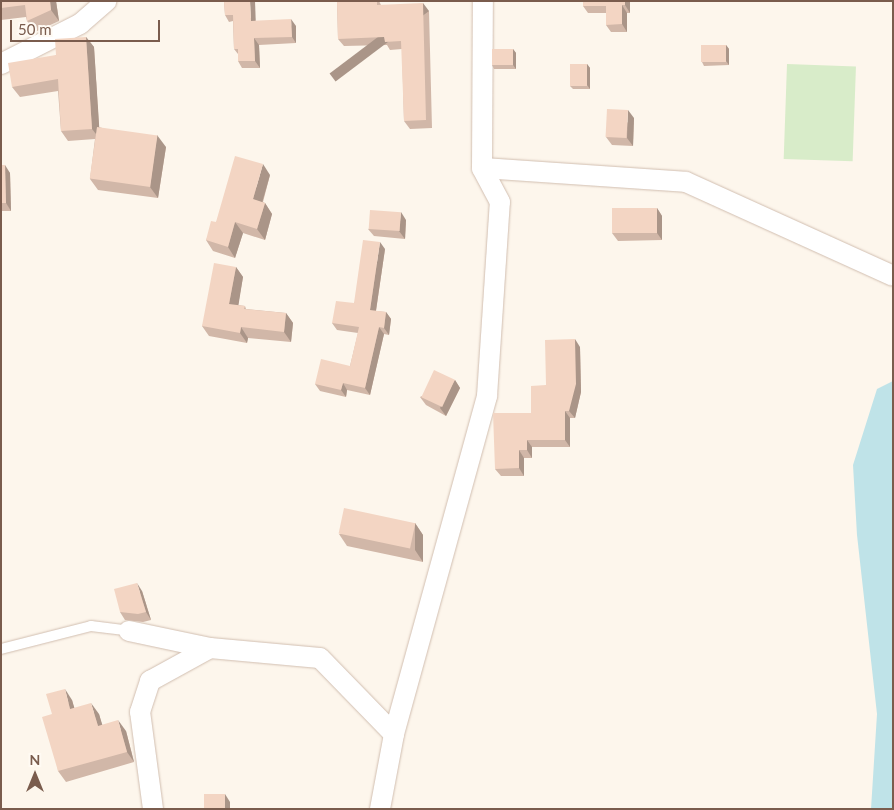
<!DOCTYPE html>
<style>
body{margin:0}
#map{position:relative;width:894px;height:810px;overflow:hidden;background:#fdf6ec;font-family:Lato,sans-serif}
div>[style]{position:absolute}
.green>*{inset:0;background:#d8ecc9;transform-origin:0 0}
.water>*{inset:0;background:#bfe3e8}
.roads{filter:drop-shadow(0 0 1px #d1beb0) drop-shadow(0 0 1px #d1beb0)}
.service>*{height:10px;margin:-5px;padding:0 5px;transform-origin:5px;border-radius:5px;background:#fff}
.minor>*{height:20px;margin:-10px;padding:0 10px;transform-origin:10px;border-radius:10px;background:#fff}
.wall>*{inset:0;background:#d1b7a8}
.shaded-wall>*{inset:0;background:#aa9588;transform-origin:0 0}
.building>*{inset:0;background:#f3d5c3;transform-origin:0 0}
span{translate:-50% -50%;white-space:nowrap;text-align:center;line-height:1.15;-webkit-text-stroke:5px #fffaf3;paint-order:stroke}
.frame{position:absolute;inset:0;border:2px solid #7a5c4d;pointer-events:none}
.north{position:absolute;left:10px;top:750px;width:50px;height:50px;-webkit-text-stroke:4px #fffaf3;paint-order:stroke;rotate:0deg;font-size:14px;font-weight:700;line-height:20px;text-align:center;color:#7a5c4d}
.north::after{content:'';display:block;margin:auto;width:18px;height:22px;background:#7a5c4d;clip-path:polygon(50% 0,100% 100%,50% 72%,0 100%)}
.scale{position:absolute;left:10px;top:20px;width:150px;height:22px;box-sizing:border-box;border:2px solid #7a5c4d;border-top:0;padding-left:6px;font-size:15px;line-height:18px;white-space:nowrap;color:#7a5c4d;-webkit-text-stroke:4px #fffaf3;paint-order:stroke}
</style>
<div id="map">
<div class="green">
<i style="left:787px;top:64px;width:69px;height:95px;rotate:2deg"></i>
</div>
<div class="water">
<i style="clip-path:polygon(893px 381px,893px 809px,871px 809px,877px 714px,857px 535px,853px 465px,877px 389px)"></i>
</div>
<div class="roads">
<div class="service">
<i style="left:1px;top:649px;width:93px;rotate:-14.3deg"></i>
<i style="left:91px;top:626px;width:38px;rotate:7deg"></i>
</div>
<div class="minor">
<i style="left:1px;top:64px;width:89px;rotate:-26.9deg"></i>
<i style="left:80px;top:24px;width:35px;rotate:-41deg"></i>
<i style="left:482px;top:168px;width:204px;rotate:3.9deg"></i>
<i style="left:686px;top:182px;width:227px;rotate:24.4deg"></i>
<i style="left:129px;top:631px;width:83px;rotate:11.9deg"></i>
<i style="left:210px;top:648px;width:110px;rotate:5.2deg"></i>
<i style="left:320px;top:658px;width:106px;rotate:45.8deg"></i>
<i style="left:153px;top:809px;width:98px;rotate:-97.6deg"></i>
<i style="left:140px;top:712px;width:33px;rotate:-72deg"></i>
<i style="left:150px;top:681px;width:68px;rotate:-28.8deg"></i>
<i style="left:380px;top:809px;width:76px;rotate:-79.4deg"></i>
<i style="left:394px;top:734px;width:351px;rotate:-74.6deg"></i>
<i style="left:487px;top:396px;width:194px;rotate:-86.2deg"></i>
<i style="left:500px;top:202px;width:38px;rotate:-118deg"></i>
<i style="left:482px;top:168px;width:167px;rotate:-89.7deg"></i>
</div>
</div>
<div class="wall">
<i style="clip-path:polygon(1px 1px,56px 1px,59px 21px,35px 32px,27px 21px,26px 17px,1px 20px)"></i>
<i style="clip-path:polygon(224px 1px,255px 21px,296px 26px,296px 43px,259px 45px,260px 68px,242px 68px,238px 61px,238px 54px,234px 49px,233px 21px,229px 22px,225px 15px)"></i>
<i style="clip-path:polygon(337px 1px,379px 1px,381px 5px,429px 11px,432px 128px,410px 129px,404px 121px,402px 49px,390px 50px,387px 45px,344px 46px,338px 39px)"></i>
<i style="clip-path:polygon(630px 1px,630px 13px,627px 13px,627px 32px,611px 32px,606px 25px,606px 13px,588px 13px,583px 6px)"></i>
<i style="clip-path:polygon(86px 37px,94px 47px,99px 127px,166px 147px,158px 198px,98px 190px,90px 179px,95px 139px,68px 141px,61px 131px,58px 91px,20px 97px,12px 87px,56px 55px)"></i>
<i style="clip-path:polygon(726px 45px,729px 49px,729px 65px,704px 66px,702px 62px)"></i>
<i style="clip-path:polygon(513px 49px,516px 53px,516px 69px,494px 69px,492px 65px)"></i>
<i style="clip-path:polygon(587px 64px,590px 68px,590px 89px,573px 89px,570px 86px)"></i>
<i style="clip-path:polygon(634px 118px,633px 146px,612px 145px,606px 137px)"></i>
<i style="clip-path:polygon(1px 165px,10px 173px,11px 211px,1px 211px)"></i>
<i style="clip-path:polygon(270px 175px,263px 202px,265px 203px,272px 214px,265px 240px,243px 233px,235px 258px,213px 251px,206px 240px,216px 222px)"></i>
<i style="clip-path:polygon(657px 208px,662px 216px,662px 240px,618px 241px,612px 233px)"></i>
<i style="clip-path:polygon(406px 220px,405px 239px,374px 236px,368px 229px)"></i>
<i style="clip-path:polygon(385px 249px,376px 311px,386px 312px,391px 319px,389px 335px,384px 334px,370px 395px,347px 390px,346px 397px,320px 391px,315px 384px,350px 366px,358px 333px,337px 330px,332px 323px,354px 303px)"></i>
<i style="clip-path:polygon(236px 267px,243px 277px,238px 305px,245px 306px,246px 309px,286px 313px,293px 323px,291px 342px,248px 338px,247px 343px,209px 336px,202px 326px)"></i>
<i style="clip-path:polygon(580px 347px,581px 392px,575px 418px,570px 418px,570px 447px,532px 447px,532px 458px,524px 458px,524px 476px,501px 476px,495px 469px,531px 413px,546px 385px)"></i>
<i style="clip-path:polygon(455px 380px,460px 388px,446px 416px,426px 405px,420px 397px)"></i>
<i style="clip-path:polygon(415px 523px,423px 535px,423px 562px,347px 546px,339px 534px)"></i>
<i style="clip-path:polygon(142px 591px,151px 620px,143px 622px,125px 620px,120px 612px)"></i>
<i style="clip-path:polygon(72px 700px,74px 708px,99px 714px,102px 725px,126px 731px,134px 762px,66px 782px,58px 771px,52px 714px)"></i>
</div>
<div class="shaded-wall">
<i style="clip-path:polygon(50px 1px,56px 1px,59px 21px,51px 10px)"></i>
<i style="clip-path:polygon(250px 1px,255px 1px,256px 28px,251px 21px)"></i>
<i style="clip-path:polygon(625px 1px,630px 1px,630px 13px,625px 5px)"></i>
<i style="left:423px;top:3px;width:10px;height:117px;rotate:53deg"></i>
<i style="clip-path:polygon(622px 5px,627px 13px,627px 32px,622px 24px)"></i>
<i style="clip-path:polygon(291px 19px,296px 26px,296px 43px,292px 37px)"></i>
<i style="clip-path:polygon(86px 37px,94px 47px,100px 139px,92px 129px)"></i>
<i style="clip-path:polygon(254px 38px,259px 45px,260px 68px,255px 61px)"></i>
<i style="clip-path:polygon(726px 45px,729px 49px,729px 65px,726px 61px)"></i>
<i style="clip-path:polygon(513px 49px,516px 53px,516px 69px,513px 65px)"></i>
<i style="clip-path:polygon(587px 64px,590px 68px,590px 89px,587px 85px)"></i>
<i style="clip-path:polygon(628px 110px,634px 118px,633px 146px,627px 138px)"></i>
<i style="clip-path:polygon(157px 135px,166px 147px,158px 198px,150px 187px)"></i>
<i style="clip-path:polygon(263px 164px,270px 175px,260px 210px,253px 199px)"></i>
<i style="clip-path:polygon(5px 165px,10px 173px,11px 211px,6px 203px)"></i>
<i style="clip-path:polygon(265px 203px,272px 214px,265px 240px,257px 229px)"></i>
<i style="clip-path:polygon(657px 208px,662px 216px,662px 240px,657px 233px)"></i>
<i style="clip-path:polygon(401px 212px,406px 220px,405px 239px,399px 231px)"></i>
<i style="clip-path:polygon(235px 222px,243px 233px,235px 258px,228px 247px)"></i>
<i style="clip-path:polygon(380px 242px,385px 249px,375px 317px,370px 310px)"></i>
<i style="clip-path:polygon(236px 267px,243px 277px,237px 314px,229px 304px)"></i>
<i style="clip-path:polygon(386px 312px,391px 319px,389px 335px,384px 328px)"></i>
<i style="clip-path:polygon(286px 313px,293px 323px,291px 342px,284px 332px)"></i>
<i style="clip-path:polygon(241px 327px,248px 338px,247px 343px,240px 333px)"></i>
<i style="clip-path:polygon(379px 327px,384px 334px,370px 395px,365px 388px)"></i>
<i style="clip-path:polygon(575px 339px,580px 347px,581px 392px,575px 418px,569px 411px)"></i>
<i style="clip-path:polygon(455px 380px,460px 388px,446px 416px,440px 408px)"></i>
<i style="clip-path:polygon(343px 383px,347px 390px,346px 397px,341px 390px)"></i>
<i style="clip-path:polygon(565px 411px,570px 418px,570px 447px,565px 440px)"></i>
<i style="clip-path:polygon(527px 440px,532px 447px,532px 458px,527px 450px)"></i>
<i style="clip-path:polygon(519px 450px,524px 458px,524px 476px,519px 468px)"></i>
<i style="clip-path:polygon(415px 523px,423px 535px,423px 562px,415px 550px)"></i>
<i style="clip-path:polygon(137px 583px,142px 591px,151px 620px,146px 612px)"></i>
<i style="clip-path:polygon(65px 689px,72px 700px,78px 720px,70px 709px)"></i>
<i style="clip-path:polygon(91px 703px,99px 714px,106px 737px,98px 726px)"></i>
<i style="clip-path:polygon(118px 720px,126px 731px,134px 762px,127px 752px)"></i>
<i style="clip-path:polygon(225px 794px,230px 802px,230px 809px,225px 809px)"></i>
</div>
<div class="building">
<i style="clip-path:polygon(1px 1px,50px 1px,51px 10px,27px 21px,25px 5px,1px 8px)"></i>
<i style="clip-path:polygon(224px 1px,250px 1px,251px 21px,291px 19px,292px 37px,254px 38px,255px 61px,238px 61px,238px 49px,234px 49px,233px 15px,225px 15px)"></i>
<i style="clip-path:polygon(337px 1px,377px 1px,377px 5px,423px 3px,426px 120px,404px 121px,401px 41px,385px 42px,384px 37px,338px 39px)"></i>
<i style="clip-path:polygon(583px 1px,625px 1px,625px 5px,622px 5px,622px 24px,606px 25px,606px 6px,583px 6px)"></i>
<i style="clip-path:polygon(86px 37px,92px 129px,61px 131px,58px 79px,12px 87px,8px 63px,56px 55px,55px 39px)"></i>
<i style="left:701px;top:45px;width:25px;height:17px"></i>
<i style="left:492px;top:49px;width:21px;height:16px"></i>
<i style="left:570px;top:64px;width:17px;height:22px"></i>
<i style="left:607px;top:109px;width:21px;height:28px;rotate:3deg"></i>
<i style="left:97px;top:127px;width:61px;height:52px;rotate:8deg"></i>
<i style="clip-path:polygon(235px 156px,263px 164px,253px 199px,265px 203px,257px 229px,235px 222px,228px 247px,206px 240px,211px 221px,216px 222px)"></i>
<i style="clip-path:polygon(1px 165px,5px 165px,6px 203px,1px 203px)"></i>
<i style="left:657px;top:208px;width:25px;height:45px;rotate:90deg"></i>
<i style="left:370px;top:210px;width:31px;height:19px;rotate:4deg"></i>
<i style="clip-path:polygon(363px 240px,380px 242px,370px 310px,386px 312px,384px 328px,379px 327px,365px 388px,343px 383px,341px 390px,315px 384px,321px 359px,350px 366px,359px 327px,332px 323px,336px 301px,354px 303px)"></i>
<i style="clip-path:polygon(214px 263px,236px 267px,229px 304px,245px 306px,244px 309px,286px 313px,284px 332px,241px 327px,240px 333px,202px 326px)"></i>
<i style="clip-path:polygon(575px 339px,576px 384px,569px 411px,565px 411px,565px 440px,527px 440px,527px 450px,519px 450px,519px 468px,495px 469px,493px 413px,531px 413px,531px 386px,546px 385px,545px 340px)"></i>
<i style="left:434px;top:370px;width:23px;height:30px;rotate:25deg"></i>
<i style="left:344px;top:508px;width:73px;height:26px;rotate:12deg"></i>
<i style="clip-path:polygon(137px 583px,146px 612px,138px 614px,120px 612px,114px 589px)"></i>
<i style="clip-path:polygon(65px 689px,70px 709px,91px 703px,98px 726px,118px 720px,127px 752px,58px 771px,42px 717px,52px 714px,46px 694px)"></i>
<i style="left:204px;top:794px;width:21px;height:15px"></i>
</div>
<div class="frame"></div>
<div class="north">N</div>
<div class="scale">50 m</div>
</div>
